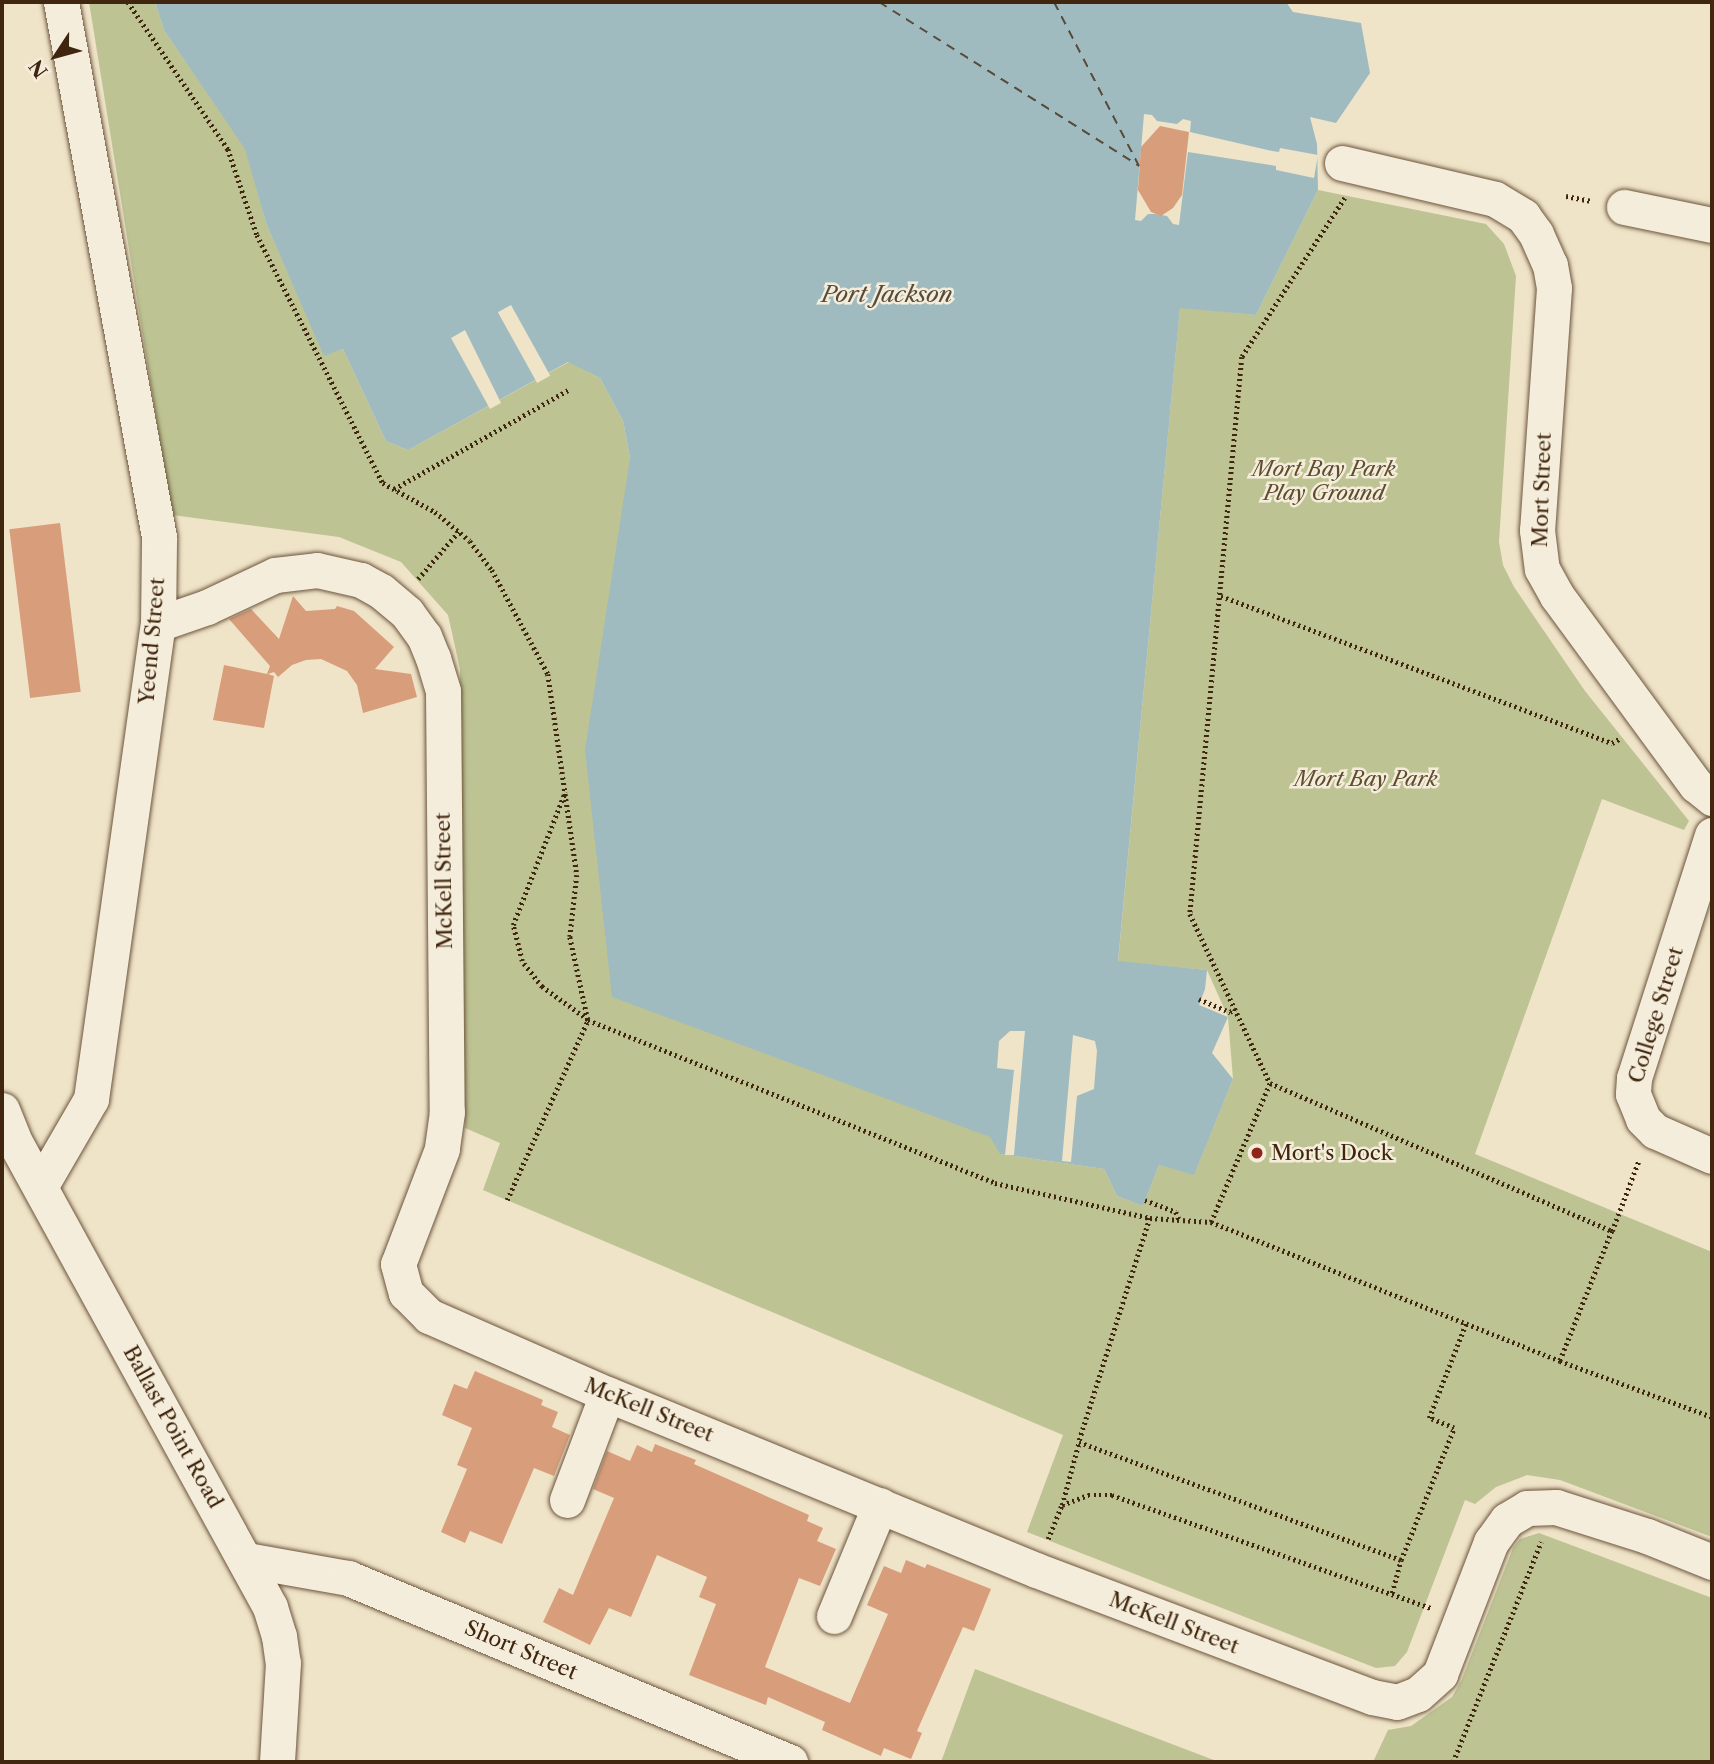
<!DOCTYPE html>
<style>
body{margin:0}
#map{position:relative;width:1714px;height:1764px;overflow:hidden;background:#efe3c8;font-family:"Libre Caslon Text",serif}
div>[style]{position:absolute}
.green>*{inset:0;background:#bdc393}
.water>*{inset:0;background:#9fbbc0}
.pier>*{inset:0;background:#efe3c8;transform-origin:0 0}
.ferry>*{height:2px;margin-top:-1px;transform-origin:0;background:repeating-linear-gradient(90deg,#584b3a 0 9px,transparent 0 16px)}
.building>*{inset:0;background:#d89e7c;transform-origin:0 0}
.path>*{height:4.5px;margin-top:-2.25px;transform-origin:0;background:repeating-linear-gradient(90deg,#40260e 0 2px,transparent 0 5.5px)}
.roads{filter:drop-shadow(0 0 2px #6c553c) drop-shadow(0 0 2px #6c553c)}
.minor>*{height:35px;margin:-17.5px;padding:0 17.5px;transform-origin:17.5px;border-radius:17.5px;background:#f5eddb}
.dots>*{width:19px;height:19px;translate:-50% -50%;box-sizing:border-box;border:4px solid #f5eddb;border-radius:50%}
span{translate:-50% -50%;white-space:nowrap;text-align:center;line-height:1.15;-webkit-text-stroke:5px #f5eddb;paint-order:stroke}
.park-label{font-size:21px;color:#5f4d2f;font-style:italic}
.street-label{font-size:21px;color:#40260e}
.poi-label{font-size:21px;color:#40260e}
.left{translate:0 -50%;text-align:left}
.water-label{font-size:23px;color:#584b3a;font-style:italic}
.frame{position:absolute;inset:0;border:4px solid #40260e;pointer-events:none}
.north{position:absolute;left:21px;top:21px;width:70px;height:70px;-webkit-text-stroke:5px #f5eddb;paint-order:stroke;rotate:234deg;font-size:19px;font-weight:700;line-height:28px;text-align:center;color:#40260e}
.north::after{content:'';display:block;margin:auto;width:24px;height:32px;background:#40260e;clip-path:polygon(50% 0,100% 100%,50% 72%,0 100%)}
</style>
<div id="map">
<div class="green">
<i style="clip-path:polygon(89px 2px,155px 2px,164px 30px,246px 149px,266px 223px,325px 355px,343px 349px,386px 441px,408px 450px,569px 362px,600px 378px,623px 421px,630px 458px,1001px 1154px,1104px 1169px,1117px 1196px,1143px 1206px,1159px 1165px,1194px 1174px,1233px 1079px,1228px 1017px,1207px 970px,1118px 962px,1180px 307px,1256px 315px,1318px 190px,1486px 224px,1504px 244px,1516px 276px,1499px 542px,1503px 565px,1514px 587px,1585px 691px,1689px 821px,1684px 830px,1602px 799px,1475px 1154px,1712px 1252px,1712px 1537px,1560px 1480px,1527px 1475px,1496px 1487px,1475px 1504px,1465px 1500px,1407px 1652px,1395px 1666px,1376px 1668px,1027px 1532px,1063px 1435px,483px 1190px,500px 1143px,465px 1128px,460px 669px,448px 615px,401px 562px,339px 537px,172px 515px)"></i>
<i style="clip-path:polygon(1539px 1533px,1712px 1598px,1712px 1762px,1373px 1762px,1388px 1730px,1411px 1726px,1452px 1697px,1462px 1679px,1513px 1548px,1520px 1539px)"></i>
<i style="clip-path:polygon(975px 1669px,1219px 1762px,941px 1762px)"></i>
</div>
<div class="water">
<i style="clip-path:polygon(155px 2px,1286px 2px,1293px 12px,1361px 23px,1370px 73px,1336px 123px,1310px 117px,1317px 144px,1318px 190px,1256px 315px,1180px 308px,1118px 961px,1207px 970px,1205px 989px,1199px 1005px,1228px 1017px,1212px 1053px,1233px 1079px,1194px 1175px,1159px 1165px,1143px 1206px,1117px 1196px,1104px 1169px,1000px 1154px,990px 1137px,612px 997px,585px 750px,630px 458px,623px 421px,600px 378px,568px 362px,408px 450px,386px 441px,343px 349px,324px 356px,266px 223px,245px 149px,164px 30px)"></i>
</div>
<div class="pier">
<i style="clip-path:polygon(1144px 114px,1152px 115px,1157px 121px,1177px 124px,1183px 119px,1191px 121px,1190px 132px,1272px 151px,1279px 152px,1280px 148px,1318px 155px,1314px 178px,1276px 170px,1276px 166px,1188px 152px,1179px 225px,1173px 224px,1167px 216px,1155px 214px,1148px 214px,1141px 221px,1135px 220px)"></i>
<i style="left:511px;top:305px;width:81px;height:15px;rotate:61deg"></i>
<i style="clip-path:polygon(465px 330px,501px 403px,490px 409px,451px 338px)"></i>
<i style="clip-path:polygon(1010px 1031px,1025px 1031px,1014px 1155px,1005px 1155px,1014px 1070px,997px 1068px,999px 1041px)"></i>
<i style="clip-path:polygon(1073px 1035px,1095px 1041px,1097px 1051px,1094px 1089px,1077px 1096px,1071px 1162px,1062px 1161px)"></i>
</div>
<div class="ferry">
<i style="left:879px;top:2px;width:307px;rotate:32.2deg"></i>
<i style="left:1054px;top:2px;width:185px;rotate:62.6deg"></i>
</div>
<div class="building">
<i style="clip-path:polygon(1160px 126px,1189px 132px,1182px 195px,1173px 208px,1161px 216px,1151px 212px,1138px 190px,1141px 147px)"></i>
<i style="left:60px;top:523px;width:170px;height:51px;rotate:83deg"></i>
<i style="clip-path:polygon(293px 596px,306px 611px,335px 609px,337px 606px,354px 611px,394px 647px,375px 669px,411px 674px,417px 697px,363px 713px,357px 685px,347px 671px,321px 659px,306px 660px,292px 665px,278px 677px,274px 672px,268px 674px,274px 676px,264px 728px,213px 720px,224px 665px,267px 674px,270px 666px,229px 619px,251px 609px,279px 639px)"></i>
<i style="clip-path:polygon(475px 1371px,543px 1400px,541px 1405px,558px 1412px,552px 1427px,570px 1435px,554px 1476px,534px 1468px,502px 1544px,470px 1531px,465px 1543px,441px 1532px,467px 1469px,457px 1465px,472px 1428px,442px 1415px,454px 1384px,467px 1389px)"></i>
<i style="clip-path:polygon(655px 1444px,696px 1460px,694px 1464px,809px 1515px,807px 1521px,823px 1528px,817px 1541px,836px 1549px,820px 1586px,799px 1578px,765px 1667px,850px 1703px,888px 1614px,867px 1605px,884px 1566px,901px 1573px,906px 1560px,925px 1568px,927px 1564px,991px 1589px,974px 1631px,963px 1627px,917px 1731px,922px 1733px,911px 1759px,884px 1748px,881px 1756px,822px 1730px,825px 1722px,768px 1697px,766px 1705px,689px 1675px,716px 1604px,699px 1597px,707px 1577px,657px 1555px,631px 1617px,609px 1608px,590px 1645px,543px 1622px,559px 1588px,573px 1595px,614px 1498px,593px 1489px,607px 1451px,630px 1461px,637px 1445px,652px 1452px)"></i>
</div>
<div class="path">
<i style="left:128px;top:2px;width:178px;rotate:55.8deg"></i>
<i style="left:228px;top:149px;width:91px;rotate:71.4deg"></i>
<i style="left:257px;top:235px;width:278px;rotate:63.1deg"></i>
<i style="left:383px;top:483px;width:60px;rotate:29.1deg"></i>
<i style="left:435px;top:512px;width:45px;rotate:39.6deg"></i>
<i style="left:470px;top:541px;width:36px;rotate:53deg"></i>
<i style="left:492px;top:570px;width:118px;rotate:61.7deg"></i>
<i style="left:548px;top:674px;width:203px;rotate:81.8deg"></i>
<i style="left:577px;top:875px;width:62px;rotate:96.4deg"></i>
<i style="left:570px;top:937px;width:85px;rotate:77.8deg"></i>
<i style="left:588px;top:1020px;width:438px;rotate:21.8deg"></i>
<i style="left:995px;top:1183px;width:159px;rotate:12.7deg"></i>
<i style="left:1150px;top:1218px;width:61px;rotate:3.8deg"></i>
<i style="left:1211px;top:1222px;width:376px;rotate:21.7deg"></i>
<i style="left:1560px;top:1361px;width:162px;rotate:20.2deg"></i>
<i style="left:1566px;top:196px;width:26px;rotate:11deg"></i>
<i style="left:1345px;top:198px;width:189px;rotate:122.9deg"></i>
<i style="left:1242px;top:357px;width:559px;rotate:95.33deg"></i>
<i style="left:1190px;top:914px;width:187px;rotate:64.7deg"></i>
<i style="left:1270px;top:1083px;width:373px;rotate:23.4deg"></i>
<i style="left:1612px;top:1231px;width:140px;rotate:111.8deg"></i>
<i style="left:394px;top:489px;width:200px;rotate:-29.6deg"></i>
<i style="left:418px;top:579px;width:63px;rotate:-49.5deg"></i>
<i style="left:1221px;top:596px;width:418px;rotate:20.6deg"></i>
<i style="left:1612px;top:743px;width:8px;rotate:-30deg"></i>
<i style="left:1199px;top:999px;width:34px;rotate:23deg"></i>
<i style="left:1230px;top:1012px;width:6px;rotate:-31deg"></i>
<i style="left:507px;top:1200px;width:197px;rotate:-65.8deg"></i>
<i style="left:588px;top:1020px;width:57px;rotate:-144.3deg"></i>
<i style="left:542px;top:987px;width:33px;rotate:-128deg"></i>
<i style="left:522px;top:961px;width:37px;rotate:-104deg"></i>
<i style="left:513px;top:925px;width:143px;rotate:-68.6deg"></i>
<i style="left:1145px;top:1200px;width:33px;rotate:21deg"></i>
<i style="left:1176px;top:1212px;width:8px;rotate:67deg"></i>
<i style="left:1150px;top:1218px;width:235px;rotate:107.6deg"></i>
<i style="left:1079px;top:1442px;width:343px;rotate:20.1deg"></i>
<i style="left:1401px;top:1560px;width:142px;rotate:-68.1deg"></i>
<i style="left:1454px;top:1428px;width:27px;rotate:-158deg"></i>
<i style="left:1429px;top:1418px;width:102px;rotate:-68.7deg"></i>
<i style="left:1211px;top:1222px;width:151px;rotate:-67deg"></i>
<i style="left:1612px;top:1231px;width:76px;rotate:-69.2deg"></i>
<i style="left:1062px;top:1505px;width:28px;rotate:-21deg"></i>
<i style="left:1088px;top:1495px;width:24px"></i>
<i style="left:1112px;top:1495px;width:338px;rotate:19.5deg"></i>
<i style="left:1048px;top:1539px;width:37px;rotate:-68deg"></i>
<i style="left:1062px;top:1505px;width:65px;rotate:-74.9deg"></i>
<i style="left:1392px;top:1593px;width:34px;rotate:-75deg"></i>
<i style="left:1453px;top:1762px;width:237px;rotate:-68.2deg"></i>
</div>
<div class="roads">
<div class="minor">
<i style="left:1342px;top:163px;width:157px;rotate:13.2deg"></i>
<i style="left:1495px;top:199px;width:33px;rotate:31deg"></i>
<i style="left:1523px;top:216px;width:22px;rotate:54deg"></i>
<i style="left:1536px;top:234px;width:34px;rotate:66deg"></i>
<i style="left:1550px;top:265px;width:23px;rotate:80deg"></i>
<i style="left:1554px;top:288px;width:243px;rotate:94deg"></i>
<i style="left:1537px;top:530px;width:39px;rotate:83deg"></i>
<i style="left:1542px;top:569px;width:31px;rotate:61deg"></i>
<i style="left:1557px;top:596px;width:235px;rotate:53.7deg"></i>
<i style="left:1696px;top:785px;width:21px;rotate:39deg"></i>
<i style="left:1624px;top:207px;width:90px;rotate:11.6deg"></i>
<i style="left:158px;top:624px;width:52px;rotate:-19.1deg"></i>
<i style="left:207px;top:607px;width:75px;rotate:-25.2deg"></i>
<i style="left:275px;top:575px;width:42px;rotate:-6.8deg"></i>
<i style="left:317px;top:570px;width:45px;rotate:12.8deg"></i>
<i style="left:361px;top:580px;width:23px;rotate:29deg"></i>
<i style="left:381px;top:591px;width:34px;rotate:40deg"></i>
<i style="left:407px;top:613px;width:29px;rotate:54deg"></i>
<i style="left:424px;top:636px;width:24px;rotate:68deg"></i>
<i style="left:433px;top:658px;width:34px;rotate:73deg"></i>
<i style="left:443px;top:691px;width:421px;rotate:89.5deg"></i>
<i style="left:447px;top:1112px;width:37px;rotate:98deg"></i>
<i style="left:442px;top:1149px;width:123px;rotate:110.9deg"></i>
<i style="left:398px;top:1264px;width:30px;rotate:75deg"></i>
<i style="left:406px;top:1293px;width:33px;rotate:45deg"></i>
<i style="left:429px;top:1316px;width:194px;rotate:23.7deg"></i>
<i style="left:607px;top:1394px;width:464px;rotate:22.3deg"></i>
<i style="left:1036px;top:1570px;width:359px;rotate:20.7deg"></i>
<i style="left:1372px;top:1697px;width:25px;rotate:11deg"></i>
<i style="left:1397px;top:1702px;width:22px;rotate:-21deg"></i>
<i style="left:1418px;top:1694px;width:30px;rotate:-42deg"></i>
<i style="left:1440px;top:1674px;width:142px;rotate:-68.9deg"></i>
<i style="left:1491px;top:1542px;width:27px;rotate:-54deg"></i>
<i style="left:1507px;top:1520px;width:23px;rotate:-31deg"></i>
<i style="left:1527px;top:1508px;width:29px;rotate:-2deg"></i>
<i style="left:1556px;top:1507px;width:96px;rotate:17.7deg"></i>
<i style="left:1647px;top:1536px;width:70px;rotate:21.8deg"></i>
<i style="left:1712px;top:835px;width:255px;rotate:107.8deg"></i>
<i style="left:1634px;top:1078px;width:16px;rotate:94deg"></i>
<i style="left:1633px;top:1094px;width:27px;rotate:68deg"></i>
<i style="left:1643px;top:1119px;width:17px;rotate:45deg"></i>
<i style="left:1655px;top:1131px;width:62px;rotate:23.7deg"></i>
<i style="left:2px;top:1110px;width:37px;rotate:68deg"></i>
<i style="left:16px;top:1144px;width:528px;rotate:61.25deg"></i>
<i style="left:270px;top:1607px;width:30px;rotate:73deg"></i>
<i style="left:279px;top:1636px;width:27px;rotate:82deg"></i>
<i style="left:283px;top:1663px;width:99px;rotate:93.5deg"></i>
<i style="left:40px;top:1187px;width:102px;rotate:-59.9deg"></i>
<i style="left:91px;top:1099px;width:480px;rotate:-82deg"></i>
<i style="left:158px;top:624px;width:87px;rotate:-89.3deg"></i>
<i style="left:159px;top:537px;width:544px;rotate:-100.38deg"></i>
<i style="left:567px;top:1500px;width:113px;rotate:-69.3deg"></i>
<i style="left:247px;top:1560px;width:103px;rotate:10.1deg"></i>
<i style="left:348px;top:1578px;width:479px;rotate:22.6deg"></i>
<i style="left:834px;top:1616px;width:120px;rotate:-67.5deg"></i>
</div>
</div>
<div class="dots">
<i style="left:1257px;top:1153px;background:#8f2418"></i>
</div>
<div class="park-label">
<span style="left:1324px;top:481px">Mort Bay Park<br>Play Ground</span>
<span style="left:1366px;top:779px">Mort Bay Park</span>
</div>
<div class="street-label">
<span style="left:1542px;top:490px;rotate:-88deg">Mort Street</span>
<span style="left:152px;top:641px;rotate:-85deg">Yeend Street</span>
<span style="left:444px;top:881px;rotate:-91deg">McKell Street</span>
<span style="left:1656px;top:1015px;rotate:-73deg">College Street</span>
<span style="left:649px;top:1410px;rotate:22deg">McKell Street</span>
<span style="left:173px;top:1427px;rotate:61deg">Ballast Point Road</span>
<span style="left:1174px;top:1623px;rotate:21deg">McKell Street</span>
<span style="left:521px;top:1650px;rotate:23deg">Short Street</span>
</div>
<div class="poi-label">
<span class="left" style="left:1271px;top:1153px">Mort's Dock</span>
</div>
<div class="water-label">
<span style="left:887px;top:294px">Port Jackson</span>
</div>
<div class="frame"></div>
<div class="north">N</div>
</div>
